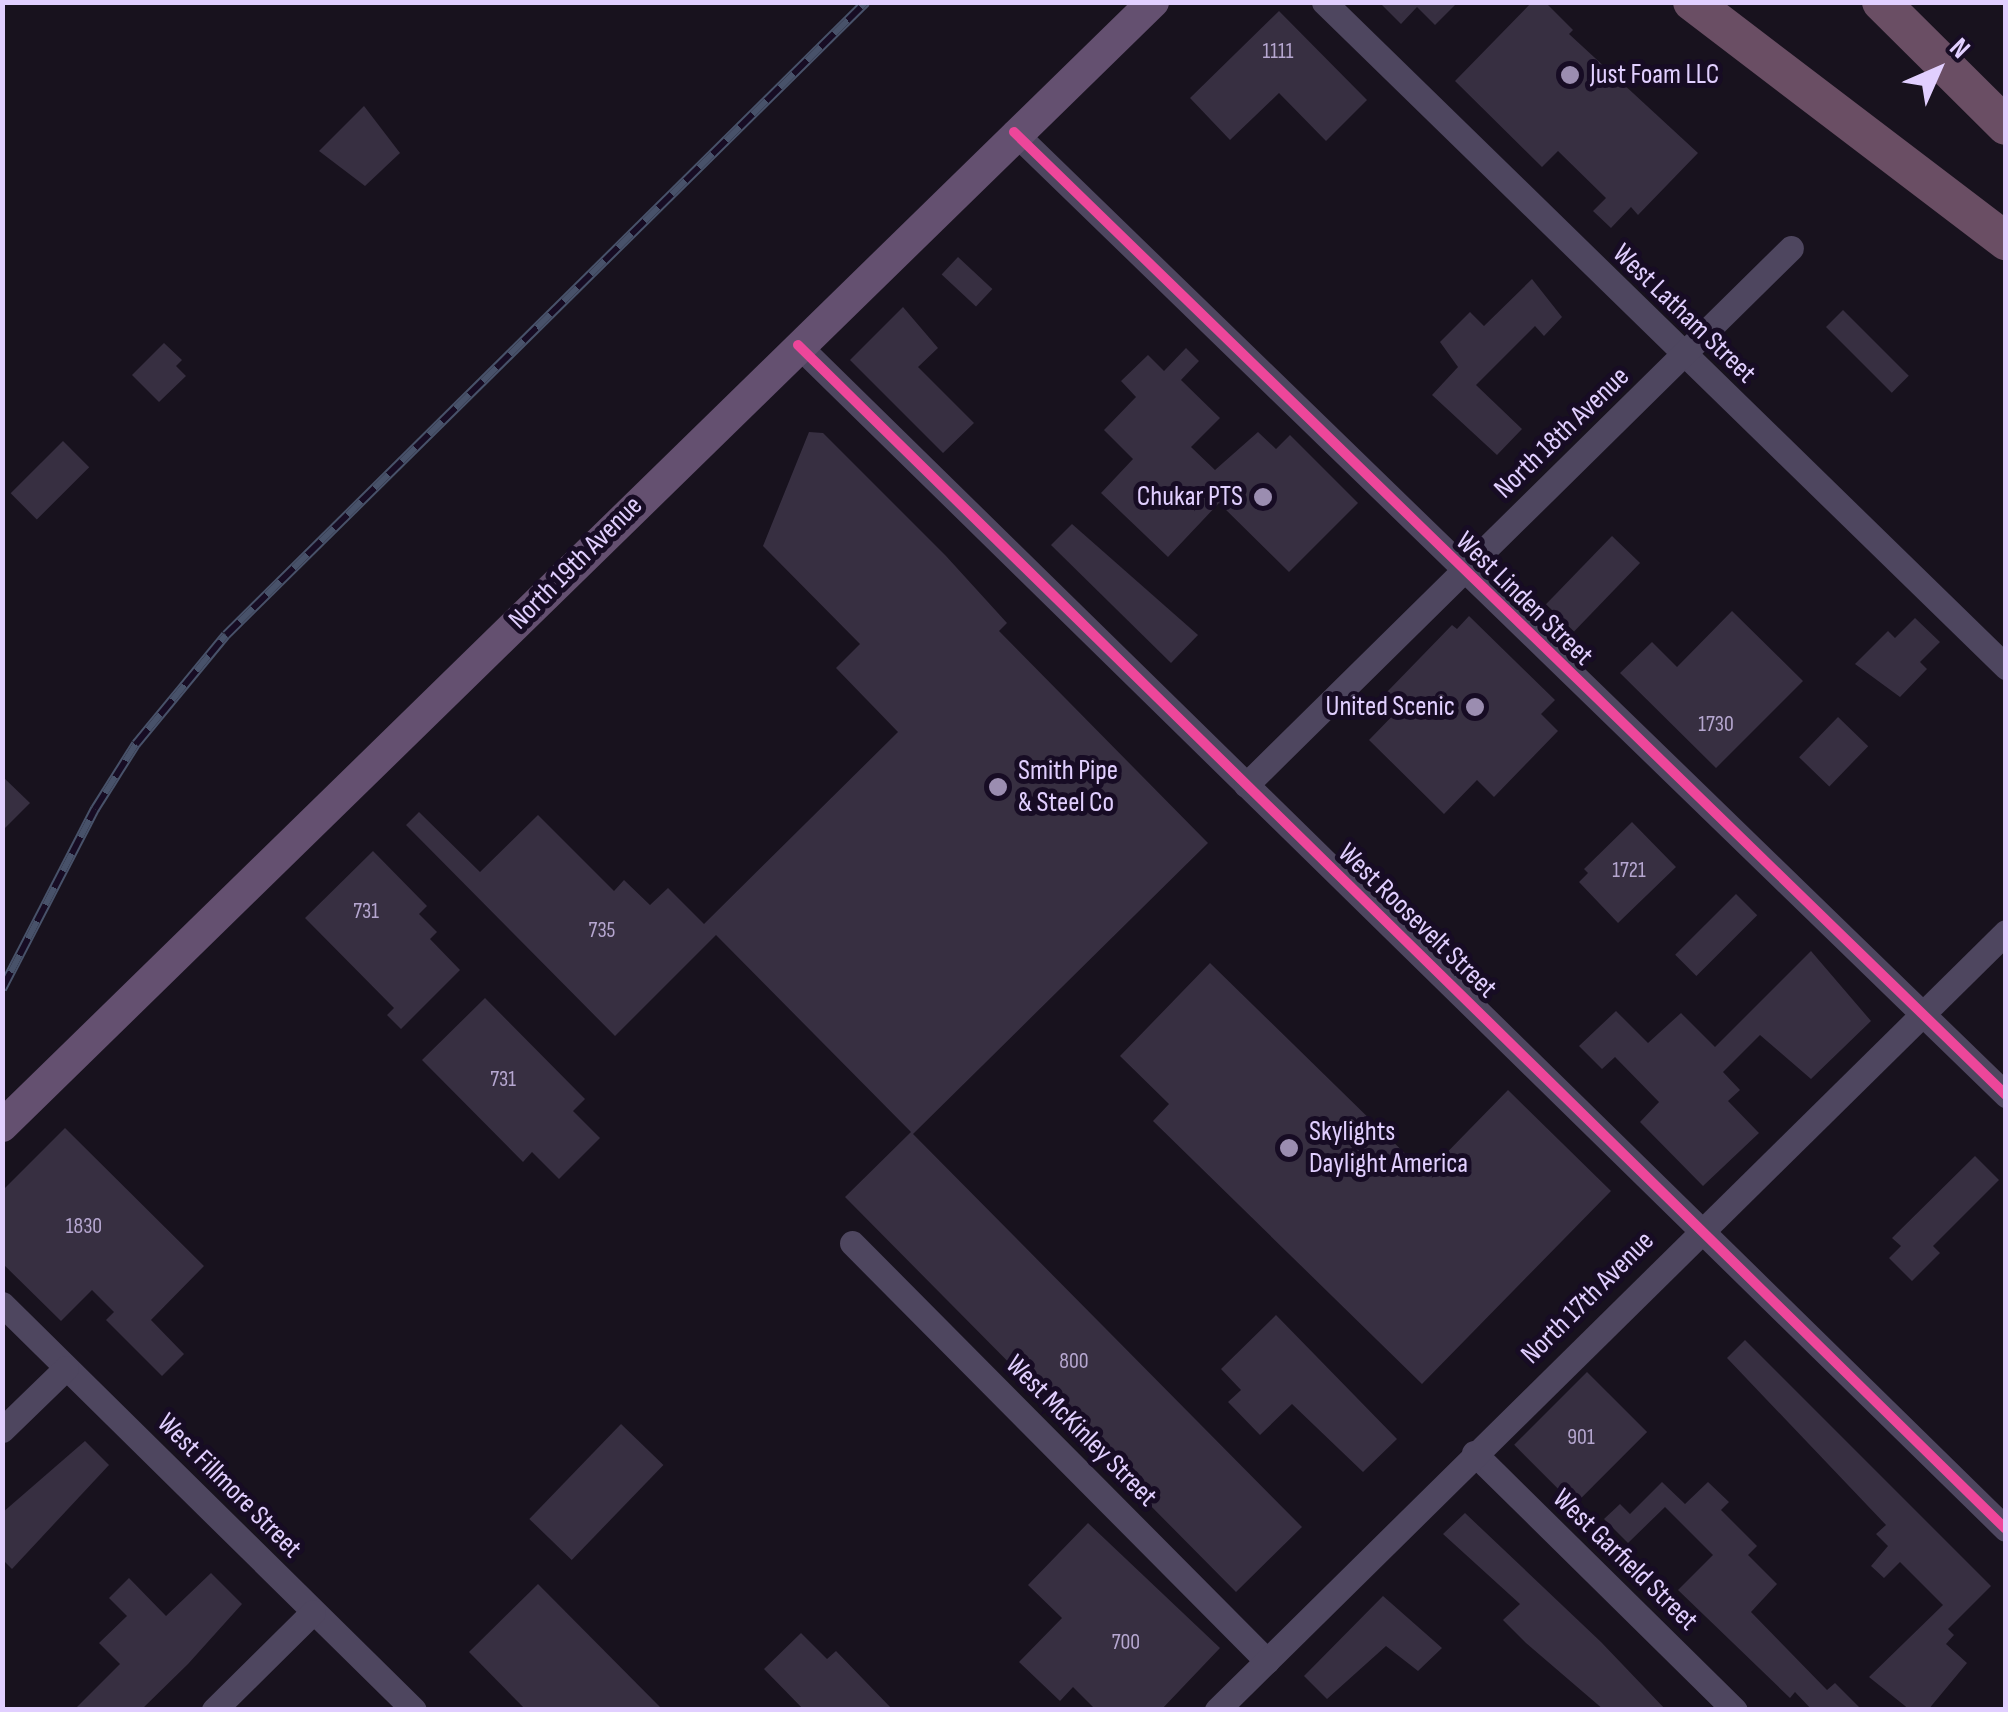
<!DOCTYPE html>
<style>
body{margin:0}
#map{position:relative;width:2008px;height:1712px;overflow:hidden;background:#18121e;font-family:"Sofia Sans Condensed",sans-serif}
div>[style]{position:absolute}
.building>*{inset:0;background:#372f41;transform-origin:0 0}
.minor>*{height:25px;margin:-12.5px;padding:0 12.5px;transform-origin:12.5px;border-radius:12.5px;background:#4e465f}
.major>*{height:32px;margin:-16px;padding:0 16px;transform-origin:16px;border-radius:16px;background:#645070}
.highway>*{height:38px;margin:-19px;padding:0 19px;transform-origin:19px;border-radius:19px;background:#6a4e64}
.rail>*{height:10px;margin-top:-5px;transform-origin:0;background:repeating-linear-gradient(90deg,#170c24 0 19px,#48526a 0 38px);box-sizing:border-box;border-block:2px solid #48526a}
.cycleway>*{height:10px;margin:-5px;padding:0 5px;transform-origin:5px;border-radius:5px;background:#ed469a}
.dots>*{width:28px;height:28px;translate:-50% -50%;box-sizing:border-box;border:5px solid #170c24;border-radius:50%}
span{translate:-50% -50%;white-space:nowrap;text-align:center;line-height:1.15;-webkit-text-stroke:10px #170c24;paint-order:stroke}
.number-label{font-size:22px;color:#b6a7d0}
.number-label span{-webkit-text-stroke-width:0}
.poi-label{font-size:28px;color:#e1cfff}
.left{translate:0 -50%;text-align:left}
.right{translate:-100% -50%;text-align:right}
.street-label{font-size:28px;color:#e1cfff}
.frame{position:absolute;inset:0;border:5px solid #e1cfff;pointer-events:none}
.north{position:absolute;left:1888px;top:20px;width:100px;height:100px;-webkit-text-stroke:8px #170c24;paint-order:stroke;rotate:45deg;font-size:28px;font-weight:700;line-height:40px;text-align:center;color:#e1cfff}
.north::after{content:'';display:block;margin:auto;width:35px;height:45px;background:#e1cfff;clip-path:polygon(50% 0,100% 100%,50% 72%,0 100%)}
</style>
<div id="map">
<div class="building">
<i style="clip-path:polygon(1379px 2px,1458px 2px,1435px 25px,1417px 7px,1401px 24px)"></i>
<i style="clip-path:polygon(1532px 2px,1545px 2px,1573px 30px,1569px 34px,1698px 153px,1638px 215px,1631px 207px,1611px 228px,1593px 211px,1606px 198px,1558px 151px,1542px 167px,1455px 81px)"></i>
<i style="clip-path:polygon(1279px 11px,1367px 100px,1326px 141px,1279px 93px,1230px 140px,1190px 98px)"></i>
<i style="clip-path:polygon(364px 106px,400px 153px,365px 186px,319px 151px)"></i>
<i style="left:958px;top:257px;width:47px;height:24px;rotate:43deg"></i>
<i style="clip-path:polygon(1532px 279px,1562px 317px,1544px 336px,1535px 326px,1476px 385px,1522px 429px,1497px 455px,1432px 395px,1458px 367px,1440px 342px,1470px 312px,1484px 326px)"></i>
<i style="clip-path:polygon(903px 307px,938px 348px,918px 367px,974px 423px,943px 453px,850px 360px)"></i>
<i style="left:1843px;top:310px;width:93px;height:24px;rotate:45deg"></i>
<i style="clip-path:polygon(164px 343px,182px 360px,176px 366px,186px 376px,159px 402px,132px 375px)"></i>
<i style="clip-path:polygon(1186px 348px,1199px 361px,1181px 380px,1220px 418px,1191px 447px,1215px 470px,1258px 432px,1276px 449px,1290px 435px,1358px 503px,1289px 572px,1219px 503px,1168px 557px,1101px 493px,1133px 459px,1104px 430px,1136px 397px,1121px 381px,1148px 355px,1164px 371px)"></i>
<i style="clip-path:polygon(809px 432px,823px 433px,946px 556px,1007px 623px,999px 631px,1208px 843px,913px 1134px,1302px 1527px,1236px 1592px,845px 1197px,911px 1132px,716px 935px,615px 1036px,406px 825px,419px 812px,480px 872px,538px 815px,614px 891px,624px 880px,650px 905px,668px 888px,704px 924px,898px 732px,836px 668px,860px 644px,763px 546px)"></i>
<i style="left:63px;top:441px;width:37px;height:74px;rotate:45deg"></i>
<i style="clip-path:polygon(1072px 524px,1198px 635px,1171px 663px,1051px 545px)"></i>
<i style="left:1612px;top:536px;width:39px;height:95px;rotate:44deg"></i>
<i style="clip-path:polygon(1732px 611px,1803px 681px,1716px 768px,1620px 673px,1652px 642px,1677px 667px)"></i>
<i style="clip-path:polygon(1469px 616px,1555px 700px,1541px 714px,1558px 731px,1494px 797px,1477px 780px,1444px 814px,1369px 740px,1401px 707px,1386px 693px,1452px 625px,1457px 629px)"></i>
<i style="clip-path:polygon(1915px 618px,1940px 642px,1920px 662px,1927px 669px,1900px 697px,1855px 664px,1888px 631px,1895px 638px)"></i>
<i style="left:1838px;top:717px;width:42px;height:56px;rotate:44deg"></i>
<i style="clip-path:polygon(2px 776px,30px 803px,2px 831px)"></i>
<i style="clip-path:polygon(1632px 822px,1676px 867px,1618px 923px,1579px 882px,1588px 873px,1584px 869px)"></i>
<i style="clip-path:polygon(373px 851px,427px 906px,419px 914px,437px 932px,430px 939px,460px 970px,401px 1029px,387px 1015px,394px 1008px,305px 918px)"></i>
<i style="left:1736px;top:894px;width:30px;height:86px;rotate:45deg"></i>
<i style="clip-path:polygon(1811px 951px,1871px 1021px,1811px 1079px,1760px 1035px,1723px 1072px,1740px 1090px,1728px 1101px,1759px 1133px,1703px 1186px,1640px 1122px,1659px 1102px,1615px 1057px,1602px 1069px,1579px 1046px,1616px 1011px,1648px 1043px,1681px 1013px,1715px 1047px)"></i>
<i style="clip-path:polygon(1210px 963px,1426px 1174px,1508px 1090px,1611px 1191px,1422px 1384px,1153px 1121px,1169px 1104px,1120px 1056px)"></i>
<i style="clip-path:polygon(485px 998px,585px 1099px,573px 1111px,600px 1138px,559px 1179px,532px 1152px,523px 1162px,422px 1060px)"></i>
<i style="clip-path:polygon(65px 1128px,204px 1266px,151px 1320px,184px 1354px,162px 1376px,106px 1320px,114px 1312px,92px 1290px,61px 1321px,2px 1263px,2px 1191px)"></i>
<i style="clip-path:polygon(1975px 1156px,1999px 1180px,1933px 1246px,1940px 1253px,1912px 1281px,1889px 1258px,1901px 1246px,1892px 1238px)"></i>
<i style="clip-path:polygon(1276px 1315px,1397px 1439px,1363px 1472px,1292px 1404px,1260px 1435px,1228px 1402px,1241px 1390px,1221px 1369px)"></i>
<i style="clip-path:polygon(1745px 1340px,1991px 1586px,1948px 1629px,1954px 1635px,1946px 1644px,1967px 1663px,1928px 1710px,1910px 1710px,1869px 1677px,1943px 1605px,1900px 1562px,1884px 1578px,1871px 1566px,1888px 1546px,1876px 1534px,1886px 1525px,1727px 1358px)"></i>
<i style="left:1587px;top:1372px;width:85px;height:103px;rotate:45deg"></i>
<i style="left:621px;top:1424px;width:59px;height:132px;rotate:44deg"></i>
<i style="clip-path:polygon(85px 1441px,109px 1465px,12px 1569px,2px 1559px,2px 1513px)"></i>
<i style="clip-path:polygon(1662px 1482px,1685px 1504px,1708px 1482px,1729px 1502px,1721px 1510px,1757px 1546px,1748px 1555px,1777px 1584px,1751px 1612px,1827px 1690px,1835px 1683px,1862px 1710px,1812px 1710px,1795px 1692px,1790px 1698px,1678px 1590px,1713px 1555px,1665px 1507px,1628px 1543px,1604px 1519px,1620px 1504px,1630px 1514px)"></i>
<i style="clip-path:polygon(1465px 1513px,1601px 1642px,1666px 1710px,1604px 1710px,1526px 1643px,1503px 1620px,1520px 1604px,1443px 1534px)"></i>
<i style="clip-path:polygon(1088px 1523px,1220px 1648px,1161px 1710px,1096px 1710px,1073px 1687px,1060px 1701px,1019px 1662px,1062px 1618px,1028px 1585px)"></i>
<i style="clip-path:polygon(211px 1573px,242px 1604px,188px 1664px,141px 1710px,74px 1710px,120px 1664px,99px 1643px,127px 1616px,109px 1598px,129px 1578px,166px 1616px)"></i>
<i style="clip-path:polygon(538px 1584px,663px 1710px,526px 1710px,469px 1652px)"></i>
<i style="clip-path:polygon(1383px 1596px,1442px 1648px,1418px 1671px,1386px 1646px,1327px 1699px,1304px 1676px)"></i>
<i style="clip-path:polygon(801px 1633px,827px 1659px,836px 1651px,893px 1710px,804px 1710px,764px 1669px)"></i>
</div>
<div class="minor">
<i style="left:1324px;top:2px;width:953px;rotate:44.28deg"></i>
<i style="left:1014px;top:132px;width:1383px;rotate:44.15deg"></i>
<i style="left:798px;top:345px;width:1691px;rotate:44.43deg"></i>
<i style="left:1246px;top:785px;width:765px;rotate:-44.58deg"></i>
<i style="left:852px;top:1243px;width:589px;rotate:45.21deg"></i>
<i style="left:2px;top:1304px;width:578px;rotate:44.58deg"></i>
<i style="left:2px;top:1430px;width:89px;rotate:-44.1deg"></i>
<i style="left:1474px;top:1453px;width:366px;rotate:44.6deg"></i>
<i style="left:214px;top:1710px;width:139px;rotate:-44.7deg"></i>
<i style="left:1217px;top:1710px;width:1108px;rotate:-44.6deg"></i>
</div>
<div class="major">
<i style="left:2px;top:1126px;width:1609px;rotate:-44.32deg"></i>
</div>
<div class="highway">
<i style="left:1692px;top:2px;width:395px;rotate:37.3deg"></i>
<i style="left:1881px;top:2px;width:176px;rotate:44.8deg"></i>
</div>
<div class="rail">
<i style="left:2px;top:989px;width:203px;rotate:-62.7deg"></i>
<i style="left:95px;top:809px;width:77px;rotate:-57.8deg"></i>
<i style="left:136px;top:744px;width:141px;rotate:-50.5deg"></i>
<i style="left:226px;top:635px;width:900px;rotate:-44.68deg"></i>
</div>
<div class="cycleway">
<i style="left:1014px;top:132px;width:1383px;rotate:44.15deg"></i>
<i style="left:798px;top:345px;width:1691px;rotate:44.43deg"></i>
</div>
<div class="dots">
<i style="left:1570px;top:75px;background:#9b8db0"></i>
<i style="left:1263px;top:497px;background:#9b8db0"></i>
<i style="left:1475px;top:707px;background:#9b8db0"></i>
<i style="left:998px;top:787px;background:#9b8db0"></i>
<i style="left:1289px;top:1148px;background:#9b8db0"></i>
</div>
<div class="number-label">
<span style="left:1278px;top:52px">1111</span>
<span style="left:1716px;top:725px">1730</span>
<span style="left:1629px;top:871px">1721</span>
<span style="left:366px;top:912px">731</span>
<span style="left:602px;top:931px">735</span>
<span style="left:503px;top:1080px">731</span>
<span style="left:84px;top:1227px">1830</span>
<span style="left:1074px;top:1362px">800</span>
<span style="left:1581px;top:1438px">901</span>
<span style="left:1126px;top:1643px">700</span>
</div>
<div class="poi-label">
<span class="left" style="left:1590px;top:75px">Just Foam LLC</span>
<span class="right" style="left:1243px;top:497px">Chukar PTS</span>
<span class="right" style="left:1455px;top:707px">United Scenic</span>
<span class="left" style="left:1018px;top:787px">Smith Pipe<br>&amp; Steel Co</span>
<span class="left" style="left:1309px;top:1148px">Skylights<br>Daylight America</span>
</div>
<div class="street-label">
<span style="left:1684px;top:314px;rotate:44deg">West Latham Street</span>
<span style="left:1562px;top:433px;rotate:-44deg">North 18th Avenue</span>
<span style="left:576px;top:563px;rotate:-45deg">North 19th Avenue</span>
<span style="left:1524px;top:599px;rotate:44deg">West Linden Street</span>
<span style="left:1417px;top:921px;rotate:44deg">West Roosevelt Street</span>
<span style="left:1588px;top:1298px;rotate:-45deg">North 17th Avenue</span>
<span style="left:1081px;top:1431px;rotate:45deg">West McKinley Street</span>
<span style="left:229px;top:1486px;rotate:45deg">West Fillmore Street</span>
<span style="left:1625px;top:1560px;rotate:44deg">West Garfield Street</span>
</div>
<div class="frame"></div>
<div class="north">N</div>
</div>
